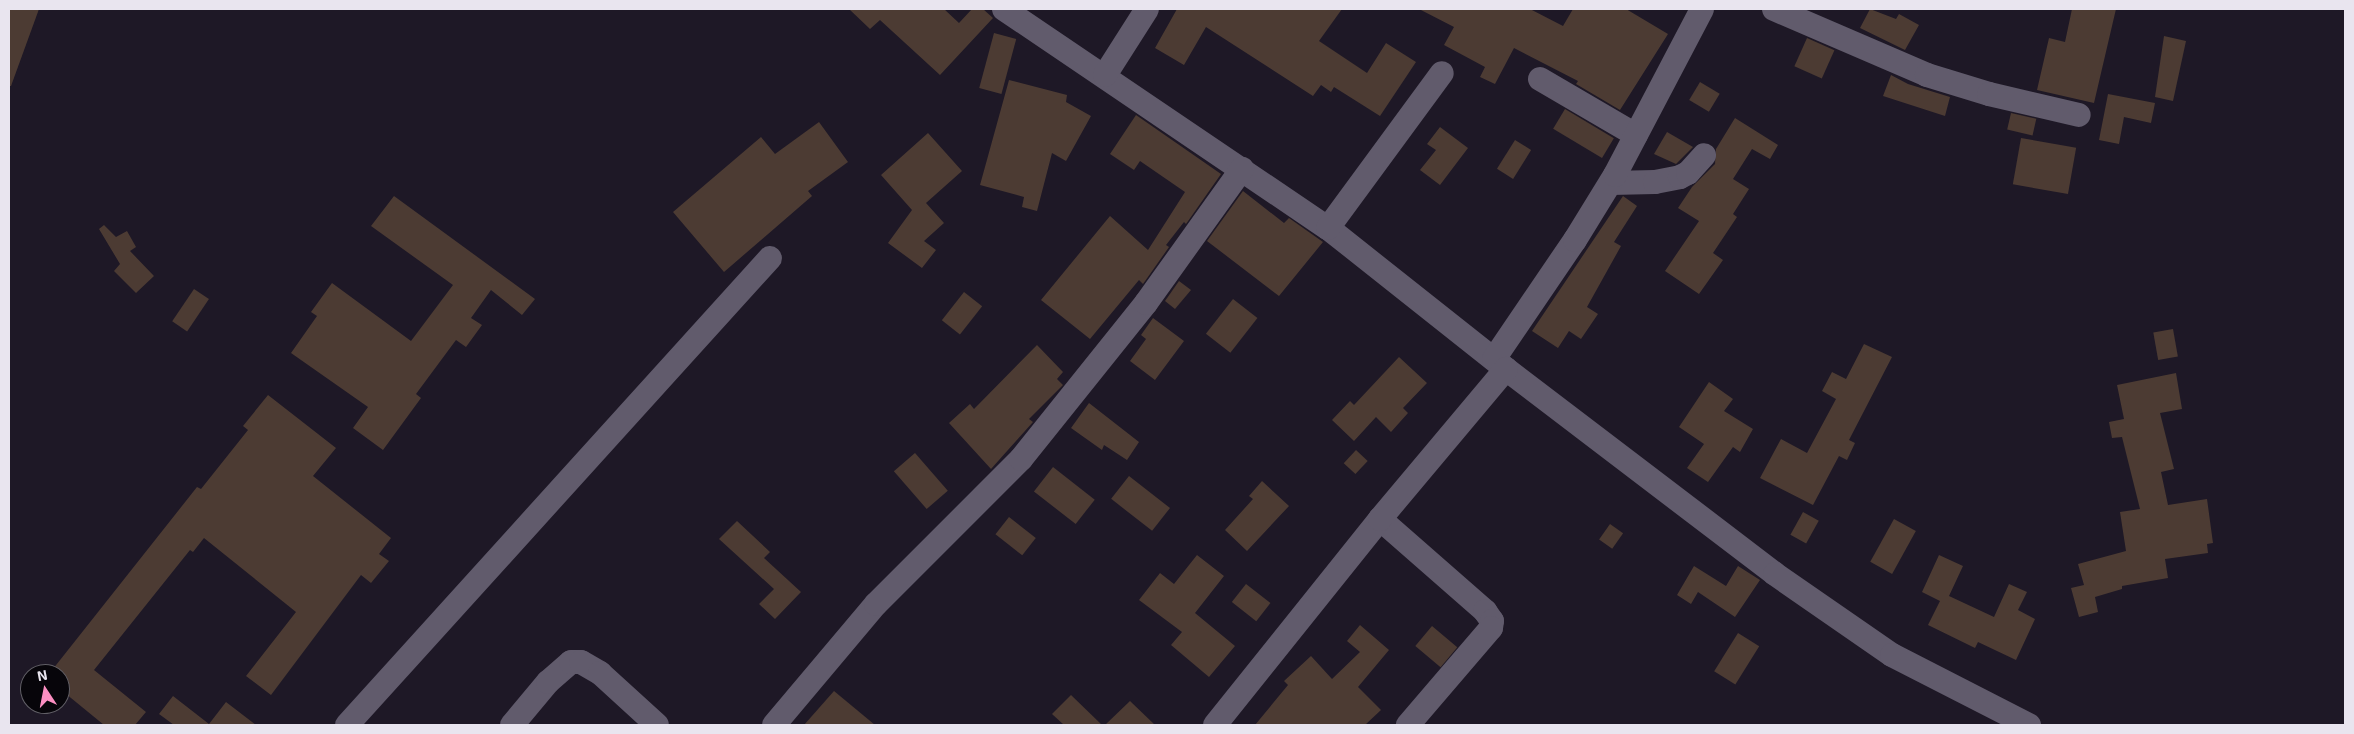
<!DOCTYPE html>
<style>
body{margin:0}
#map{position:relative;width:2354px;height:734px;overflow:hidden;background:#1e1826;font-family:"Exo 2",sans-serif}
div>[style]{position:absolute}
.building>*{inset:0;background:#4c3b33;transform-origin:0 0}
.minor>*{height:24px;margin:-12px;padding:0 12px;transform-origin:12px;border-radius:12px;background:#615b6c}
span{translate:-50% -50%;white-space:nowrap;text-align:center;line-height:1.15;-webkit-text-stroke:4.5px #07050a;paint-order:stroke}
.frame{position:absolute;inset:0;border:10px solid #e9e5ef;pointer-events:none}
.north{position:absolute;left:20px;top:664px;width:50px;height:50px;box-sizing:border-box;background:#07050a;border:1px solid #615f66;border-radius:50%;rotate:349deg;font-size:14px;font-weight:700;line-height:20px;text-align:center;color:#e9e5ef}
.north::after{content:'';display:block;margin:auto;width:18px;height:22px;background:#fc8fc2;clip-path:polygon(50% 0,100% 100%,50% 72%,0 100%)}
</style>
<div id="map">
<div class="building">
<i style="clip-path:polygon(9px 9px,39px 9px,11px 86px,9px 86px)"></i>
<i style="clip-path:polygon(849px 9px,944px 9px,959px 23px,972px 9px,983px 9px,993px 18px,940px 75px,880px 20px,870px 29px)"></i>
<i style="clip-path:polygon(1177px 9px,1342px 9px,1319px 41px,1367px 73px,1386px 43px,1416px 62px,1380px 116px,1334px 87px,1331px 92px,1321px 85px,1313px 96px,1206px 27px,1184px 65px,1155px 48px)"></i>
<i style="clip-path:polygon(1419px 9px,1530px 9px,1563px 26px,1573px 9px,1626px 9px,1668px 34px,1620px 110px,1576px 84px,1578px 81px,1514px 48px,1495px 84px,1480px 77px,1485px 67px,1444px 45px,1454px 27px)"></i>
<i style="clip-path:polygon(1870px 9px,1896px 19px,1899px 14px,1919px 25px,1905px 50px,1860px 28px)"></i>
<i style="clip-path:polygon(2072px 9px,2116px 9px,2094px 103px,2037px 90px,2049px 38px,2065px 42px)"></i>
<i style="left:994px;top:33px;width:23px;height:57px;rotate:15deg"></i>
<i style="clip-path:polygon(2164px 36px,2186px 41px,2173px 101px,2155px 97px)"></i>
<i style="left:1807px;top:38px;width:30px;height:31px;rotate:24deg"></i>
<i style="clip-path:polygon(1891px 75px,1908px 84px,1950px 97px,1945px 116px,1883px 96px)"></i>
<i style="clip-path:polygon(1009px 80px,1067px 95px,1066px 102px,1091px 116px,1066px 161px,1052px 153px,1037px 211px,1022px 207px,1024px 197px,980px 185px)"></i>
<i style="left:1700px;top:82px;width:23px;height:21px;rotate:31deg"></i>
<i style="clip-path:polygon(2108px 94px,2155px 103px,2151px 123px,2124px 117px,2119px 144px,2099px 140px)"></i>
<i style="left:1565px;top:109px;width:57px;height:23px;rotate:31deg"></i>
<i style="left:2011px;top:113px;width:26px;height:17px;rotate:13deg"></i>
<i style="clip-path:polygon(1136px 115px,1221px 174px,1186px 224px,1184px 222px,1166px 245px,1169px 247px,1143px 284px,1139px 280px,1090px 339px,1041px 300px,1110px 216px,1148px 250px,1185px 192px,1140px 161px,1134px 170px,1110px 154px)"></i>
<i style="clip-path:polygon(1735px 118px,1778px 145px,1770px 159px,1752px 149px,1733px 179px,1749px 189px,1733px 214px,1737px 217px,1713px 253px,1723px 260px,1699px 294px,1665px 271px,1699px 221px,1678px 208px,1692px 187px,1715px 164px,1716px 149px)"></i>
<i style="clip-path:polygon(819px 122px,848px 162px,808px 191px,812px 196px,724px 272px,673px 212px,761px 137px,775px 154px)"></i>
<i style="clip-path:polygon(1440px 127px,1468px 148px,1440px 185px,1420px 170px,1436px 150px,1427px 144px)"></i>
<i style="clip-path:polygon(1667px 132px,1693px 147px,1676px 164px,1654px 154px)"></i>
<i style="clip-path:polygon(928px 133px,962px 171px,926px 203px,944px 223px,924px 241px,936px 250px,922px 268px,888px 243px,912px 210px,881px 175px)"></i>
<i style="left:2021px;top:138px;width:56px;height:47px;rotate:10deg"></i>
<i style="left:1515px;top:140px;width:19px;height:34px;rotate:32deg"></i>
<i style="clip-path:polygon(1243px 191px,1284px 223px,1289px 218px,1323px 242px,1279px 296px,1207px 241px)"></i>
<i style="clip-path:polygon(394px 196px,535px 299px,522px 315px,491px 290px,471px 318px,482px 325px,466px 347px,456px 340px,416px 394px,421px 398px,383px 450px,353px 428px,368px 407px,291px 353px,317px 316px,311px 312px,332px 283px,411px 341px,453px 285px,371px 226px)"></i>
<i style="clip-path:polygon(1623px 196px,1637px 206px,1614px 242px,1621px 246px,1587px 307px,1598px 314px,1581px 339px,1569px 331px,1558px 348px,1532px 331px)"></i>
<i style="clip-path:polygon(104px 225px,116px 237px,127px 231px,136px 247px,130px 251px,154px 276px,136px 293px,114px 271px,120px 264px,99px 229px)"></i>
<i style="clip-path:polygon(1179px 281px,1191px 290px,1175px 309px,1165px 301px)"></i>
<i style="left:194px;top:289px;width:18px;height:39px;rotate:34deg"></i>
<i style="left:964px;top:292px;width:23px;height:36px;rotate:38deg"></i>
<i style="left:1233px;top:299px;width:31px;height:44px;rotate:38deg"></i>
<i style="clip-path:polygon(1153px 318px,1184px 341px,1155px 380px,1130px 361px,1146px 339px,1141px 335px)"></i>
<i style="left:2173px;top:329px;width:28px;height:20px;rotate:80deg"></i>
<i style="clip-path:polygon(1864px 344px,1892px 357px,1849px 440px,1855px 443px,1847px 460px,1839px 456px,1813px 505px,1760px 478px,1781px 439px,1807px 453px,1836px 399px,1822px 391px,1832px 372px,1846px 379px)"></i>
<i style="clip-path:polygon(1037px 345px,1063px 372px,1057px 379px,1063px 385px,1029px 419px,1033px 422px,991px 469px,949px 423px,970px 404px,974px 409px)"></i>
<i style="clip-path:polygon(1399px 357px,1427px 383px,1403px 408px,1408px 413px,1391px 432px,1376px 417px,1354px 441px,1332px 420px,1350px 401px,1354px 405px)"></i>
<i style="clip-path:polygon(2176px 373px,2182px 409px,2160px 413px,2174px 469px,2161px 472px,2168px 505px,2207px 499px,2213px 543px,2207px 544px,2208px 553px,2165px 559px,2168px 578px,2122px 586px,2122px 589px,2095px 597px,2098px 612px,2079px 617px,2071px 588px,2084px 585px,2078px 564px,2126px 551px,2120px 512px,2140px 509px,2122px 437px,2112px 438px,2109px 422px,2124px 419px,2117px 385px)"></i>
<i style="clip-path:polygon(1709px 382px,1733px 399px,1724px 411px,1753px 429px,1740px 452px,1733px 447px,1708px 482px,1687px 468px,1704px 444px,1679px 427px)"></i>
<i style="clip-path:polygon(268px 395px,336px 448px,313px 476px,391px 538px,379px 554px,389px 561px,371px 583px,361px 575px,271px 695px,246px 676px,296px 612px,204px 538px,193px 552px,190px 550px,94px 670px,146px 712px,135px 725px,104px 725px,60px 689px,60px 674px,49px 674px,197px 487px,201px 489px,248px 430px,243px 426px)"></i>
<i style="clip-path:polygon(1089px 403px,1139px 442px,1127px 460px,1104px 445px,1102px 450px,1071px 428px)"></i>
<i style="left:1356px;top:450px;width:16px;height:18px;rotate:43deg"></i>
<i style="left:915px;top:453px;width:50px;height:28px;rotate:49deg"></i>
<i style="left:1053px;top:467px;width:53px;height:31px;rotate:38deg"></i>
<i style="left:1129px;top:476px;width:52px;height:29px;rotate:38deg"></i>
<i style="clip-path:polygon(1262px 481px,1289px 506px,1247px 551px,1225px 530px,1253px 499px,1249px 496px)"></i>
<i style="left:1803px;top:512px;width:18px;height:26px;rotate:29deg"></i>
<i style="left:1009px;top:517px;width:34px;height:22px;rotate:38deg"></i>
<i style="left:1894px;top:519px;width:25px;height:49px;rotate:29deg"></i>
<i style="clip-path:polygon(737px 521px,770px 552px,764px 558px,801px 592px,775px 619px,759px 604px,774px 589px,719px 539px)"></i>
<i style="left:1610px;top:524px;width:16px;height:19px;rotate:35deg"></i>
<i style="clip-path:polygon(1197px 555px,1224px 576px,1195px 613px,1235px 646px,1209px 677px,1171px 645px,1182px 632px,1139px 600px,1160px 573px,1174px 584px)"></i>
<i style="clip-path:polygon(1939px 555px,1963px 566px,1949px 596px,1994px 617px,2009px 584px,2027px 592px,2018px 610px,2035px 619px,2016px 660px,1978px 642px,1975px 648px,1928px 625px,1940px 601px,1922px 592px)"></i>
<i style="clip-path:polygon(1694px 566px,1726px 586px,1738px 566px,1760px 580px,1735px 617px,1698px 592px,1691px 604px,1677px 595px)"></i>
<i style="left:1246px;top:584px;width:31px;height:23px;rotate:38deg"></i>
<i style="clip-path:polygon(1360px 625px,1389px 650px,1358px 687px,1381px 710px,1365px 725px,1255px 725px,1288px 685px,1284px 681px,1311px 656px,1332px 679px,1360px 652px,1347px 641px)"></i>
<i style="left:1432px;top:626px;width:33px;height:26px;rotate:40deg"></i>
<i style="left:1738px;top:633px;width:25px;height:45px;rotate:32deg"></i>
<i style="clip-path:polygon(834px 691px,875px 725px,804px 725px)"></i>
<i style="clip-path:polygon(1071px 695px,1102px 725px,1064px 725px,1052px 714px)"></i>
<i style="clip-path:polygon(173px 696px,209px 724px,226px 702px,256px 725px,174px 725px,159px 714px)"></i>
<i style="clip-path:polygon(1130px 701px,1155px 725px,1105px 725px)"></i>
</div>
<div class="minor">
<i style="left:1004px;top:9px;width:391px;rotate:34.1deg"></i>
<i style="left:1328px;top:228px;width:227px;rotate:38.4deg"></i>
<i style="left:1506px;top:369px;width:338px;rotate:37.3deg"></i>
<i style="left:1775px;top:574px;width:142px;rotate:34.7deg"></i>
<i style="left:1892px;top:655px;width:154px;rotate:27.1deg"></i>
<i style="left:1774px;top:9px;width:167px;rotate:23.3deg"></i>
<i style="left:1927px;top:75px;width:65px;rotate:17deg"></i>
<i style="left:1989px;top:94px;width:92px;rotate:13.1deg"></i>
<i style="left:1105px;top:75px;width:78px;rotate:-57.5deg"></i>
<i style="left:1540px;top:79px;width:111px;rotate:30.3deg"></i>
<i style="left:1611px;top:183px;width:44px;rotate:-1.3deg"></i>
<i style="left:1655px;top:182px;width:25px;rotate:-11deg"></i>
<i style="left:1680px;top:177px;width:9px;rotate:-27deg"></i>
<i style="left:1688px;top:173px;width:24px;rotate:-48deg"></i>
<i style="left:1328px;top:228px;width:192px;rotate:-53.7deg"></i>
<i style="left:1494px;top:359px;width:144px;rotate:-55.8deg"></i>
<i style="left:1575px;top:240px;width:76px;rotate:-58.4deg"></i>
<i style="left:1615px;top:175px;width:187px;rotate:-62.3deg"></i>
<i style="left:1380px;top:519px;width:140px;rotate:41.2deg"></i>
<i style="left:1485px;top:611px;width:12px;rotate:55deg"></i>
<i style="left:1492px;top:621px;width:7px;rotate:98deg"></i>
<i style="left:1491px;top:628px;width:128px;rotate:130.6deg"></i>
<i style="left:347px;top:725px;width:630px;rotate:-47.83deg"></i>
<i style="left:512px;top:725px;width:56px;rotate:-50.1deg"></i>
<i style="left:548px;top:682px;width:30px;rotate:-41deg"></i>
<i style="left:571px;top:662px;width:10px"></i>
<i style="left:581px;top:662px;width:22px;rotate:30deg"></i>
<i style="left:600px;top:673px;width:77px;rotate:42.4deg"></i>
<i style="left:774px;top:725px;width:158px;rotate:-49.9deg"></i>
<i style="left:876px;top:604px;width:205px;rotate:-45deg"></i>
<i style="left:1021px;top:459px;width:200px;rotate:-51.3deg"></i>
<i style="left:1146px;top:303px;width:165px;rotate:-54.4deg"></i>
<i style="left:1215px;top:725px;width:264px;rotate:-51.3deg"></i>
<i style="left:1380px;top:519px;width:196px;rotate:-50deg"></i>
</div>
<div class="frame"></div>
<div class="north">N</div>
</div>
